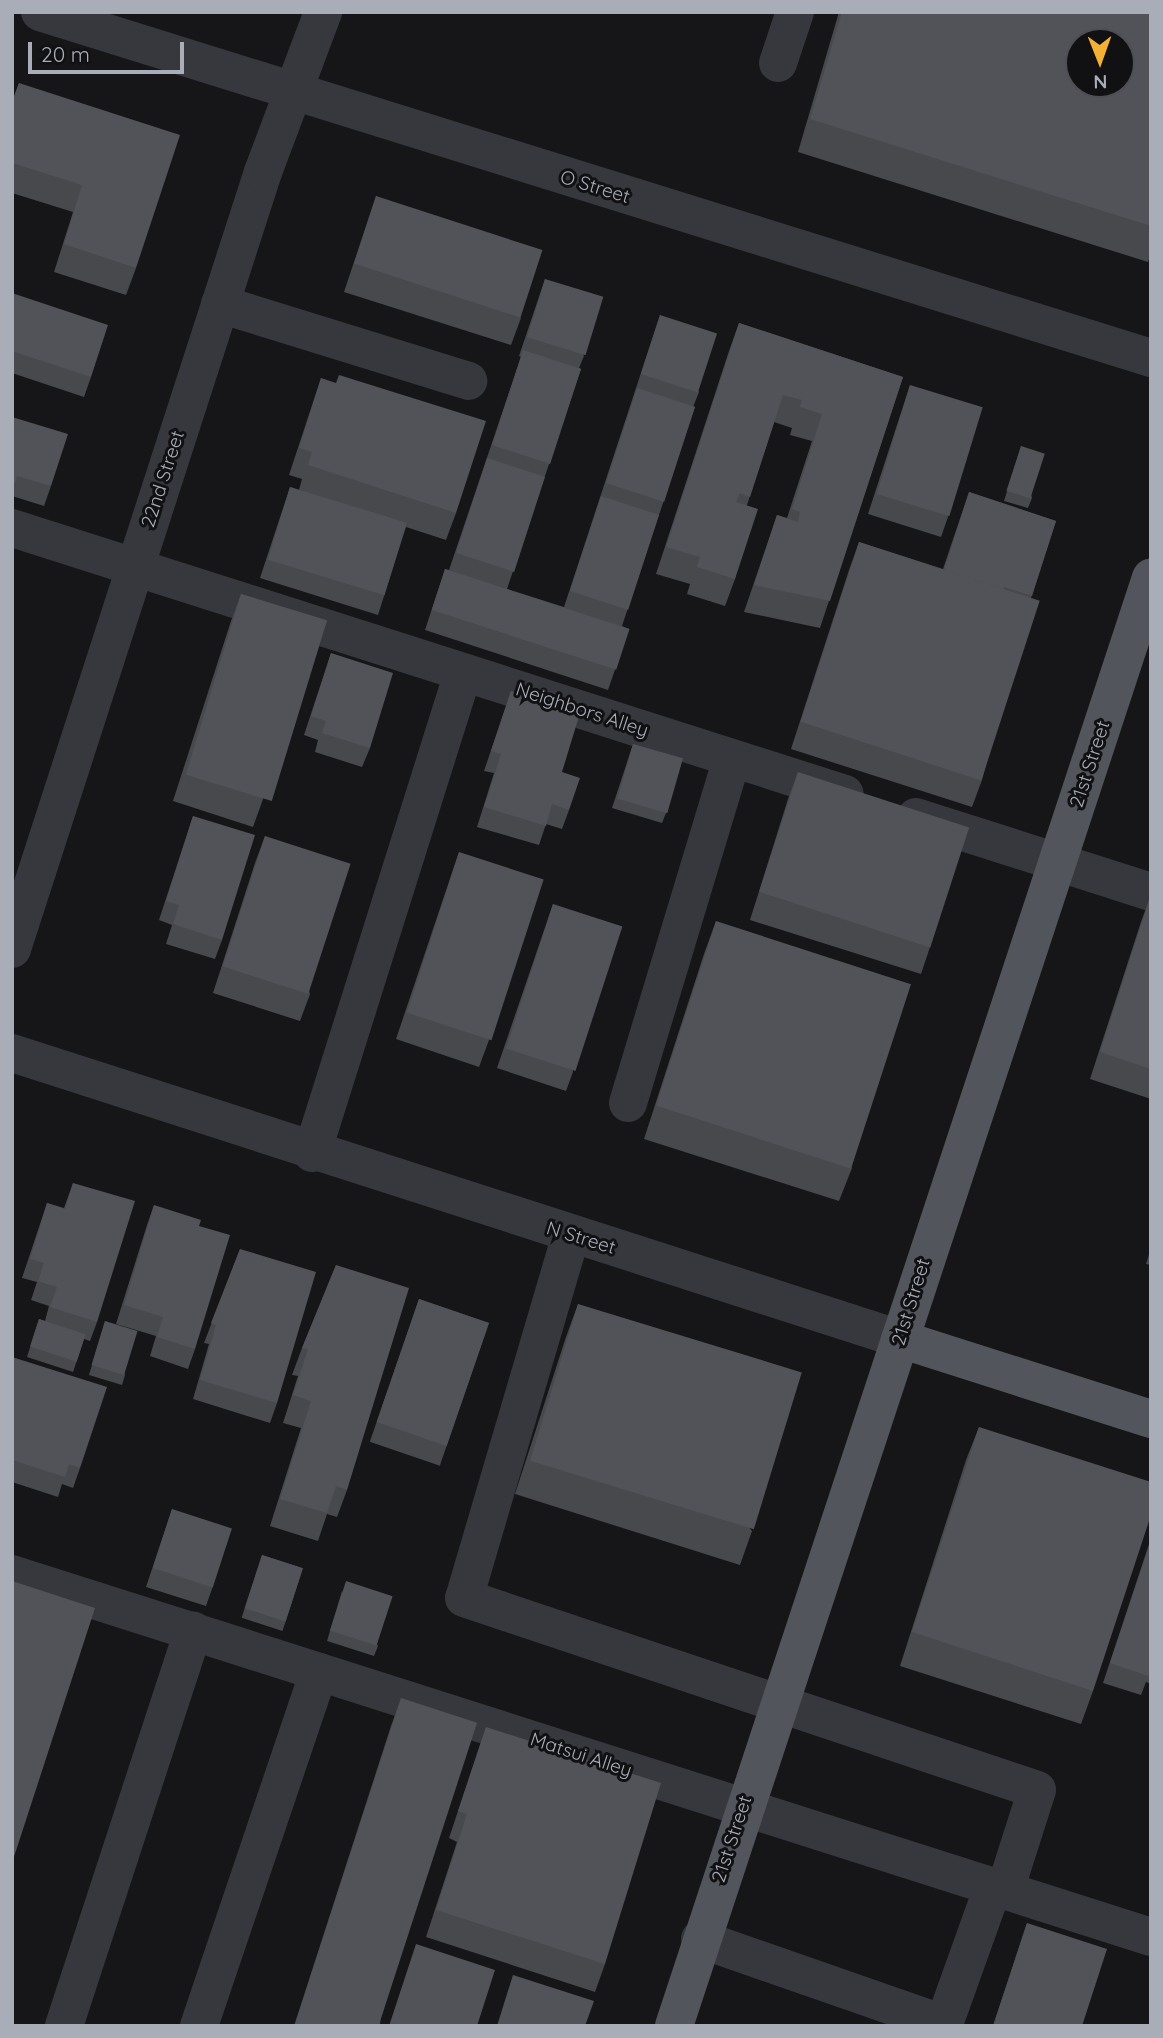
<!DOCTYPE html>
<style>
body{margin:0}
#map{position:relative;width:1163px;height:2038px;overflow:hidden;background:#161618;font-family:Quicksand,sans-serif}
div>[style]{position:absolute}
.minor>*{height:38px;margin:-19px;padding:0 19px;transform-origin:19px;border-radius:19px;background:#37383d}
.major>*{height:38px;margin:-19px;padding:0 19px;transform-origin:19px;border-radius:19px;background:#53555c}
.wall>*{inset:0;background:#47494d;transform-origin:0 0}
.building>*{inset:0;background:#525359;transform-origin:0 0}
span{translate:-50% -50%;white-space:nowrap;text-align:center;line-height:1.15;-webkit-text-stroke:6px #111113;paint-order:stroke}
.street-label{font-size:19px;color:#a8adb8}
.frame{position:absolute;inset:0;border:14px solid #a8adb8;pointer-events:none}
.north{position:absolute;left:1065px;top:28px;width:70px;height:70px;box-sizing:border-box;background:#111113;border:2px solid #4d4f55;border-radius:50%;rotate:179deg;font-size:19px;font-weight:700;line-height:28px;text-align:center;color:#a8adb8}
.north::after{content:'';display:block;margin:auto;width:24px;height:32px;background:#f2b134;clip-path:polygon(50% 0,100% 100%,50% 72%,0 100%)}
.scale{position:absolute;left:28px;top:42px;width:156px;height:32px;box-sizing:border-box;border:4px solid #a8adb8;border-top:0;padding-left:9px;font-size:21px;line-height:24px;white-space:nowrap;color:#a8adb8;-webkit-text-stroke:5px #111113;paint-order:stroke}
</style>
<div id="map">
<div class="minor">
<i style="left:40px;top:12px;width:1164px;rotate:17.3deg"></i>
<i style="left:778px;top:63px;width:54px;rotate:-71.6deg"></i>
<i style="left:220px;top:304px;width:260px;rotate:17.2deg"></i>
<i style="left:12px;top:528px;width:874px;rotate:17.71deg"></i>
<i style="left:916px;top:817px;width:247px;rotate:17.7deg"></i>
<i style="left:12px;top:949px;width:817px;rotate:-72.1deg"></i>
<i style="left:263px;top:172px;width:171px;rotate:-69.4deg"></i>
<i style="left:12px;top:1053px;width:933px;rotate:17.85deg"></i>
<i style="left:628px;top:1103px;width:360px;rotate:-73.2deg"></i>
<i style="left:312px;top:1153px;width:503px;rotate:-72.54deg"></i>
<i style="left:571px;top:1235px;width:378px;rotate:106.4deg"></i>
<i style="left:464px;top:1598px;width:604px;rotate:18.52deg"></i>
<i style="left:1037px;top:1790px;width:105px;rotate:107.7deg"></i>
<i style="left:12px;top:1574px;width:1195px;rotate:17.68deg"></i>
<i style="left:700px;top:1939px;width:258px;rotate:19.2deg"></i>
<i style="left:944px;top:2024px;width:145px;rotate:-70.3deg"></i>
<i style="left:64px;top:2026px;width:416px;rotate:-71.9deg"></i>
<i style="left:199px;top:2026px;width:374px;rotate:-71.3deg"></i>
</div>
<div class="major">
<i style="left:900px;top:1339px;width:263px;rotate:17.7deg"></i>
<i style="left:674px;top:2026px;width:1525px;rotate:-71.77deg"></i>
</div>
<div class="wall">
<i style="clip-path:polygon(839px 12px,1151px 12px,1151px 253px,1148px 262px,798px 152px)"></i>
<i style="clip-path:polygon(19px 83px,136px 268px,126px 295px,54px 272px,73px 212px,12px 193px,12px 101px)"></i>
<i style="clip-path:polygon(376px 196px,521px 318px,511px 345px,344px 292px)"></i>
<i style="clip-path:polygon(545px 279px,584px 356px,579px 368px,581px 369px,507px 589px,564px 607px,660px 315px,699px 392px,693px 407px,695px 407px,622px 626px,629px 629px,608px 690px,425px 630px,445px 569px,449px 570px,521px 357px,519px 356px)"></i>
<i style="clip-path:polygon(12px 293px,91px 377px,84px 397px,12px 373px)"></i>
<i style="clip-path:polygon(739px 323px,903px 377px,820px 628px,744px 612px,777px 515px,787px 518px,812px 441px,790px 435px,792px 428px,774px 422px,747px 505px,735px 579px,725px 606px,687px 594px,690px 584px,656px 574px,729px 351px)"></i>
<i style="clip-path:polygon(321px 378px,456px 513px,446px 540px,406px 527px,378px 615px,260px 578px,290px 487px,299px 490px,302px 479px,289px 475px)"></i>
<i style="clip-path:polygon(910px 385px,948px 517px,941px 537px,868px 514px)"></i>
<i style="clip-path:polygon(12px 417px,51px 486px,44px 506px,12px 496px)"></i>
<i style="clip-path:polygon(1021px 446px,1032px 498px,1028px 508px,1004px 501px)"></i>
<i style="clip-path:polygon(969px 492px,1056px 521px,1031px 598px,982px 780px,972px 807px,791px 749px,849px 570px,859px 542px,943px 569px)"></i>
<i style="clip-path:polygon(241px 594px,327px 621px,253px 827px,173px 801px,231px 621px)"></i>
<i style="clip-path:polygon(331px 653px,370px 748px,362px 767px,315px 752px,318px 740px,304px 735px)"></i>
<i style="clip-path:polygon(511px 691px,569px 810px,562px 829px,546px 824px,539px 845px,477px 827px,494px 773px,484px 771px)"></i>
<i style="clip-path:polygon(633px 744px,666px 813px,662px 823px,612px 808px)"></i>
<i style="clip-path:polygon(798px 772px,930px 947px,921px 974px,750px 920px,788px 799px)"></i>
<i style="clip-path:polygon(193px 816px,222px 940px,215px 959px,166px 944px,172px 925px,159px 920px)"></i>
<i style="clip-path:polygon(265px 836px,310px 994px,300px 1021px,213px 993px,255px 863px)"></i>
<i style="clip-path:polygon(459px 852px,489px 1040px,479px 1067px,396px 1039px)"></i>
<i style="clip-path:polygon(1151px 894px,1151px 1099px,1090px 1079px,1141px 922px)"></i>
<i style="clip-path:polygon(553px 904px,573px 1072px,566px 1091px,497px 1068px)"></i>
<i style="clip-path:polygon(716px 921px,852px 1168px,839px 1201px,644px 1139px,704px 954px)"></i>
<i style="clip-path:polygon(73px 1183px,97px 1322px,90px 1341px,84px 1339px,73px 1372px,27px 1357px,39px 1319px,45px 1321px,49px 1306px,31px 1300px,37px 1282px,22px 1278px,47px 1203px,64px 1208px)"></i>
<i style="clip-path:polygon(154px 1205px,195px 1349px,188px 1369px,150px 1356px,156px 1336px,116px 1324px,147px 1225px)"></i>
<i style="clip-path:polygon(1151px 1248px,1151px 1265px,1146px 1264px)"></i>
<i style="clip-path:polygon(240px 1249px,277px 1403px,270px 1423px,193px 1399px,209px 1344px,204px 1343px)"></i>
<i style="clip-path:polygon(336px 1265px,347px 1490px,337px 1517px,327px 1514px,318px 1541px,270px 1526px,301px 1428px,283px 1423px,298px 1376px,292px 1375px,302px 1348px)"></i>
<i style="left:419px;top:1299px;width:74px;height:151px;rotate:19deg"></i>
<i style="clip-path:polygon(578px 1304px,752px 1531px,740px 1565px,515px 1494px,566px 1337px)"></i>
<i style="clip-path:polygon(105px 1321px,125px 1375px,122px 1385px,89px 1375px)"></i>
<i style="clip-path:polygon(12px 1357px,80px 1468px,73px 1488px,62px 1484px,58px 1497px,12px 1482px)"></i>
<i style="clip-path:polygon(979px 1427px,1093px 1691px,1081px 1724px,900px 1666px,966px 1460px)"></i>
<i style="clip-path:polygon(172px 1509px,213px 1586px,206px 1606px,146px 1587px)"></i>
<i style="clip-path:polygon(1151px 1538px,1151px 1684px,1146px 1682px,1141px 1695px,1103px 1683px)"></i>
<i style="left:262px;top:1555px;width:43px;height:66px;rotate:18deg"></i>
<i style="clip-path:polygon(342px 1591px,378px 1646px,374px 1656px,327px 1641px)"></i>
<i style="clip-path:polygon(401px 1698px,380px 2026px,294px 2026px,391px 1726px)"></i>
<i style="clip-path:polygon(486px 1727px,605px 1964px,595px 1992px,426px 1937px,457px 1842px,449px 1838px)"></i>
<i style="clip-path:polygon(1027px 1923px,1082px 2026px,993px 2026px)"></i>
</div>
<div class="building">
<i style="clip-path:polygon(evenodd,842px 12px,1151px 12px,1151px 226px,810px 119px,842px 12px,1079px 42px,1121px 42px,1121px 84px,1079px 84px,1079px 42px)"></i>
<i style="clip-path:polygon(19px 83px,180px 135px,136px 268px,64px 244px,82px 185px,12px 163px,12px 103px)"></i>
<i style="left:376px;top:196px;width:175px;height:71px;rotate:18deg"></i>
<i style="left:545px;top:279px;width:61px;height:61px;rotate:17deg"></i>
<i style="clip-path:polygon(12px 293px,108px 325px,91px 377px,12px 351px)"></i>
<i style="left:660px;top:315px;width:60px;height:62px;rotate:18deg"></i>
<i style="clip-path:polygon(739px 323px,903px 377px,830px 601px,754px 585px,777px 515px,798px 522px,800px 512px,792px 509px,822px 414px,800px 407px,802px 400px,783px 395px,750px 497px,740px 493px,736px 502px,758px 509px,735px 579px,697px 567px,700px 557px,666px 547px)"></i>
<i style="left:523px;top:350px;width:61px;height:100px;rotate:18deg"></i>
<i style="clip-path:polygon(339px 375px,486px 421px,456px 513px,308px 465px,312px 452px,299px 448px,321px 378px,336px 383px)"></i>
<i style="left:910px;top:385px;width:76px;height:114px;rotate:17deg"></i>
<i style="left:637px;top:388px;width:61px;height:100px;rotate:18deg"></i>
<i style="clip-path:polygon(12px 417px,68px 434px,51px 486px,17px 476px,15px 483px,12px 482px)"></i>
<i style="left:1021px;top:446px;width:25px;height:47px;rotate:18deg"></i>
<i style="left:487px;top:458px;width:61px;height:100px;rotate:18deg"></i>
<i style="left:290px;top:487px;width:122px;height:76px;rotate:17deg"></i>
<i style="clip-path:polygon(969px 492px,1056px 521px,1032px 596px,1004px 587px,1003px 589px,944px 570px)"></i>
<i style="left:601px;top:496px;width:61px;height:100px;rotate:18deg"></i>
<i style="left:859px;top:542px;width:190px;height:189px;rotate:18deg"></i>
<i style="left:445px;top:569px;width:194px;height:43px;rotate:18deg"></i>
<i style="left:241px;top:594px;width:90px;height:189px;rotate:17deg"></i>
<i style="clip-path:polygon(331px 653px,393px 673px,370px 748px,322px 733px,326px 721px,311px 716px)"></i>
<i style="clip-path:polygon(511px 691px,580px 713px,562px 772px,580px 778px,569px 810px,552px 804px,546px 826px,484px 807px,501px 754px,491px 751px)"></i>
<i style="left:633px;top:744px;width:52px;height:57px;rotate:16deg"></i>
<i style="left:798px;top:772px;width:180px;height:126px;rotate:18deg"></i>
<i style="clip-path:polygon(193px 816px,255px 835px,222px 940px,173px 924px,179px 905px,166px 901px)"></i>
<i style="left:265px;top:836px;width:90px;height:137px;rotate:18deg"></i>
<i style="left:459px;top:852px;width:89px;height:169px;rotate:18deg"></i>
<i style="clip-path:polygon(1151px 894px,1151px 1069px,1100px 1052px)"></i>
<i style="left:553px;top:904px;width:73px;height:152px;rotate:18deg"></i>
<i style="left:716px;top:921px;width:205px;height:194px;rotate:18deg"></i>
<i style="clip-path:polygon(73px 1183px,135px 1201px,97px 1322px,50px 1307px,57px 1287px,38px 1281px,44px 1263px,30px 1259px,47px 1203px,65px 1209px)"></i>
<i style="clip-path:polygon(154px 1205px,201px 1220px,199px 1226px,230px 1235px,195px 1349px,157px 1337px,163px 1317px,124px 1305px)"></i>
<i style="clip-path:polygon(240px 1249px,316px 1272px,277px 1403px,200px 1380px,216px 1325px,211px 1323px)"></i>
<i style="clip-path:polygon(336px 1265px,409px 1288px,347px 1490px,336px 1486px,327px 1513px,280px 1499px,311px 1401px,293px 1395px,308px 1349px,302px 1348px)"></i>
<i style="left:419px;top:1299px;width:74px;height:130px;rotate:19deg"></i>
<i style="left:578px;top:1304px;width:234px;height:164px;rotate:17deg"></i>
<i style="left:39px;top:1319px;width:49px;height:29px;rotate:18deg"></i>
<i style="left:105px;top:1321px;width:34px;height:46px;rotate:17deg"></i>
<i style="clip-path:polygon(12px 1357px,107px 1387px,80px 1468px,69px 1464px,65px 1477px,12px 1460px)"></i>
<i style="clip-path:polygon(979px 1427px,1151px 1482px,1151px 1515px,1093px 1691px,912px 1632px)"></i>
<i style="left:172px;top:1509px;width:63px;height:62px;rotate:18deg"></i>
<i style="clip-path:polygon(1151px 1540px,1151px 1669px,1148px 1676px,1110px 1663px)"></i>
<i style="left:262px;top:1555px;width:43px;height:56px;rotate:18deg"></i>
<i style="clip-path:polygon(12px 1581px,95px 1608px,12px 1863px)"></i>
<i style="left:346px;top:1581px;width:49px;height:52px;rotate:18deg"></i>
<i style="left:401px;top:1698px;width:80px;height:345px;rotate:18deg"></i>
<i style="clip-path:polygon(486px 1727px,661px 1783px,605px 1964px,436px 1910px,467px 1814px,458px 1811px)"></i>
<i style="clip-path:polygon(1027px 1923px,1107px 1949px,1082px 2026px,993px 2026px)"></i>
<i style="clip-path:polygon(416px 1944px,495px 1970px,477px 2026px,389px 2026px)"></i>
<i style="clip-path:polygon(513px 1975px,594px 2001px,585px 2026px,497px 2026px)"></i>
</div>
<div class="street-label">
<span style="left:595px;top:187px;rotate:17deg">O Street</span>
<span style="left:163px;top:479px;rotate:-72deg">22nd Street</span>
<span style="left:582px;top:710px;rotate:18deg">Neighbors Alley</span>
<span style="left:1090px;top:764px;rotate:-72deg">21st Street</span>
<span style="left:581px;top:1238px;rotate:17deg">N Street</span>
<span style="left:911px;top:1302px;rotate:-73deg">21st Street</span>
<span style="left:581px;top:1755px;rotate:18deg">Matsui Alley</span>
<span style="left:732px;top:1839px;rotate:-72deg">21st Street</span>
</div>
<div class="frame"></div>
<div class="north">N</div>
<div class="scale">20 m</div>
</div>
